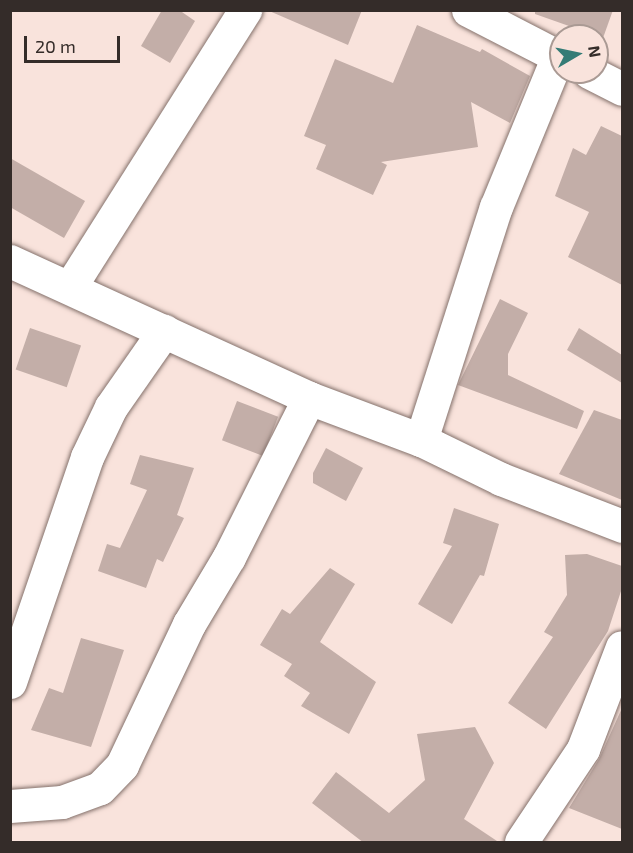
<!DOCTYPE html>
<style>
body{margin:0}
#map{position:relative;width:633px;height:853px;overflow:hidden;background:#f9e3dc;font-family:"Exo 2",sans-serif}
div>[style]{position:absolute}
.building>*{inset:0;background:#c3aea8;transform-origin:0 0}
.roads{filter:drop-shadow(0 0 2px #84716b) drop-shadow(0 0 2px #84716b)}
.minor>*{height:33px;margin:-16.5px;padding:0 16.5px;transform-origin:16.5px;border-radius:16.5px;background:#fff}
span{translate:-50% -50%;white-space:nowrap;text-align:center;line-height:1.15;-webkit-text-stroke:5px #f9e3dc;paint-order:stroke}
.frame{position:absolute;inset:0;border:12px solid #342c29;pointer-events:none}
.north{position:absolute;left:549px;top:24px;width:60px;height:60px;box-sizing:border-box;background:#f9e3dc;border:2px solid #aa9a94;border-radius:50%;rotate:81deg;font-size:16px;font-weight:700;line-height:24px;text-align:center;color:#342c29}
.north::after{content:'';display:block;margin:auto;width:21px;height:27px;background:#357c76;clip-path:polygon(50% 0,100% 100%,50% 72%,0 100%)}
.scale{position:absolute;left:24px;top:36px;width:96px;height:27px;box-sizing:border-box;border:3px solid #342c29;border-top:0;padding-left:8px;font-size:18px;line-height:21px;white-space:nowrap;color:#342c29;-webkit-text-stroke:4px #f9e3dc;paint-order:stroke}
</style>
<div id="map">
<div class="building">
<i style="clip-path:polygon(162px 10px,179px 10px,195px 21px,170px 63px,141px 46px)"></i>
<i style="clip-path:polygon(267px 10px,362px 10px,348px 45px)"></i>
<i style="clip-path:polygon(535px 10px,613px 10px,603px 38px,535px 14px)"></i>
<i style="clip-path:polygon(417px 25px,480px 52px,482px 49px,530px 76px,510px 123px,471px 102px,478px 147px,381px 162px,387px 165px,373px 195px,316px 169px,326px 145px,304px 136px,335px 59px,393px 83px)"></i>
<i style="clip-path:polygon(601px 126px,622px 136px,622px 285px,568px 257px,589px 212px,555px 196px,573px 148px,586px 155px)"></i>
<i style="clip-path:polygon(10px 158px,85px 201px,64px 238px,10px 207px)"></i>
<i style="clip-path:polygon(500px 299px,528px 313px,508px 354px,508px 375px,584px 411px,577px 429px,458px 385px)"></i>
<i style="left:30px;top:328px;width:54px;height:44px;rotate:19deg"></i>
<i style="clip-path:polygon(579px 328px,622px 355px,622px 383px,567px 350px)"></i>
<i style="left:237px;top:401px;width:44px;height:42px;rotate:21deg"></i>
<i style="clip-path:polygon(594px 410px,622px 420px,622px 500px,559px 474px)"></i>
<i style="clip-path:polygon(326px 448px,363px 468px,346px 501px,313px 483px,313px 473px)"></i>
<i style="clip-path:polygon(140px 455px,194px 468px,177px 515px,184px 518px,163px 562px,157px 559px,146px 588px,98px 571px,107px 544px,120px 548px,147px 490px,130px 484px)"></i>
<i style="clip-path:polygon(454px 508px,499px 524px,484px 576px,480px 575px,452px 624px,418px 604px,452px 546px,443px 543px)"></i>
<i style="clip-path:polygon(587px 554px,622px 566px,622px 588px,608px 631px,546px 729px,508px 703px,553px 637px,544px 632px,567px 595px,565px 555px)"></i>
<i style="clip-path:polygon(330px 568px,355px 584px,320px 642px,376px 682px,349px 734px,301px 706px,310px 693px,284px 676px,292px 664px,260px 645px,282px 609px,290px 614px)"></i>
<i style="clip-path:polygon(81px 638px,124px 650px,91px 747px,31px 730px,49px 688px,63px 693px)"></i>
<i style="clip-path:polygon(622px 708px,622px 829px,569px 808px,599px 759px)"></i>
<i style="clip-path:polygon(475px 727px,494px 763px,464px 819px,500px 843px,364px 843px,312px 803px,336px 772px,389px 813px,425px 780px,417px 734px)"></i>
</div>
<div class="roads">
<div class="minor">
<i style="left:468px;top:10px;width:105px;rotate:27.3deg"></i>
<i style="left:589px;top:72px;width:37px;rotate:27deg"></i>
<i style="left:10px;top:261px;width:329px;rotate:24.6deg"></i>
<i style="left:309px;top:398px;width:120px;rotate:20.6deg"></i>
<i style="left:421px;top:440px;width:89px;rotate:26deg"></i>
<i style="left:501px;top:479px;width:130px;rotate:21.2deg"></i>
<i style="left:70px;top:287px;width:328px;rotate:-57.7deg"></i>
<i style="left:421px;top:440px;width:245px;rotate:-72.2deg"></i>
<i style="left:496px;top:207px;width:163px;rotate:-67.7deg"></i>
<i style="left:10px;top:682px;width:238px;rotate:-71.1deg"></i>
<i style="left:87px;top:457px;width:55px;rotate:-64.4deg"></i>
<i style="left:111px;top:407px;width:93px;rotate:-55.1deg"></i>
<i style="left:10px;top:806px;width:52px;rotate:-4.4deg"></i>
<i style="left:62px;top:802px;width:40px;rotate:-20.2deg"></i>
<i style="left:100px;top:788px;width:32px;rotate:-46deg"></i>
<i style="left:122px;top:765px;width:156px;rotate:-64.6deg"></i>
<i style="left:189px;top:624px;width:78px;rotate:-59.2deg"></i>
<i style="left:229px;top:557px;width:178px;rotate:-63.3deg"></i>
<i style="left:521px;top:842px;width:112px;rotate:-56.3deg"></i>
<i style="left:583px;top:749px;width:109px;rotate:-69.1deg"></i>
</div>
</div>
<div class="frame"></div>
<div class="north">N</div>
<div class="scale">20 m</div>
</div>
